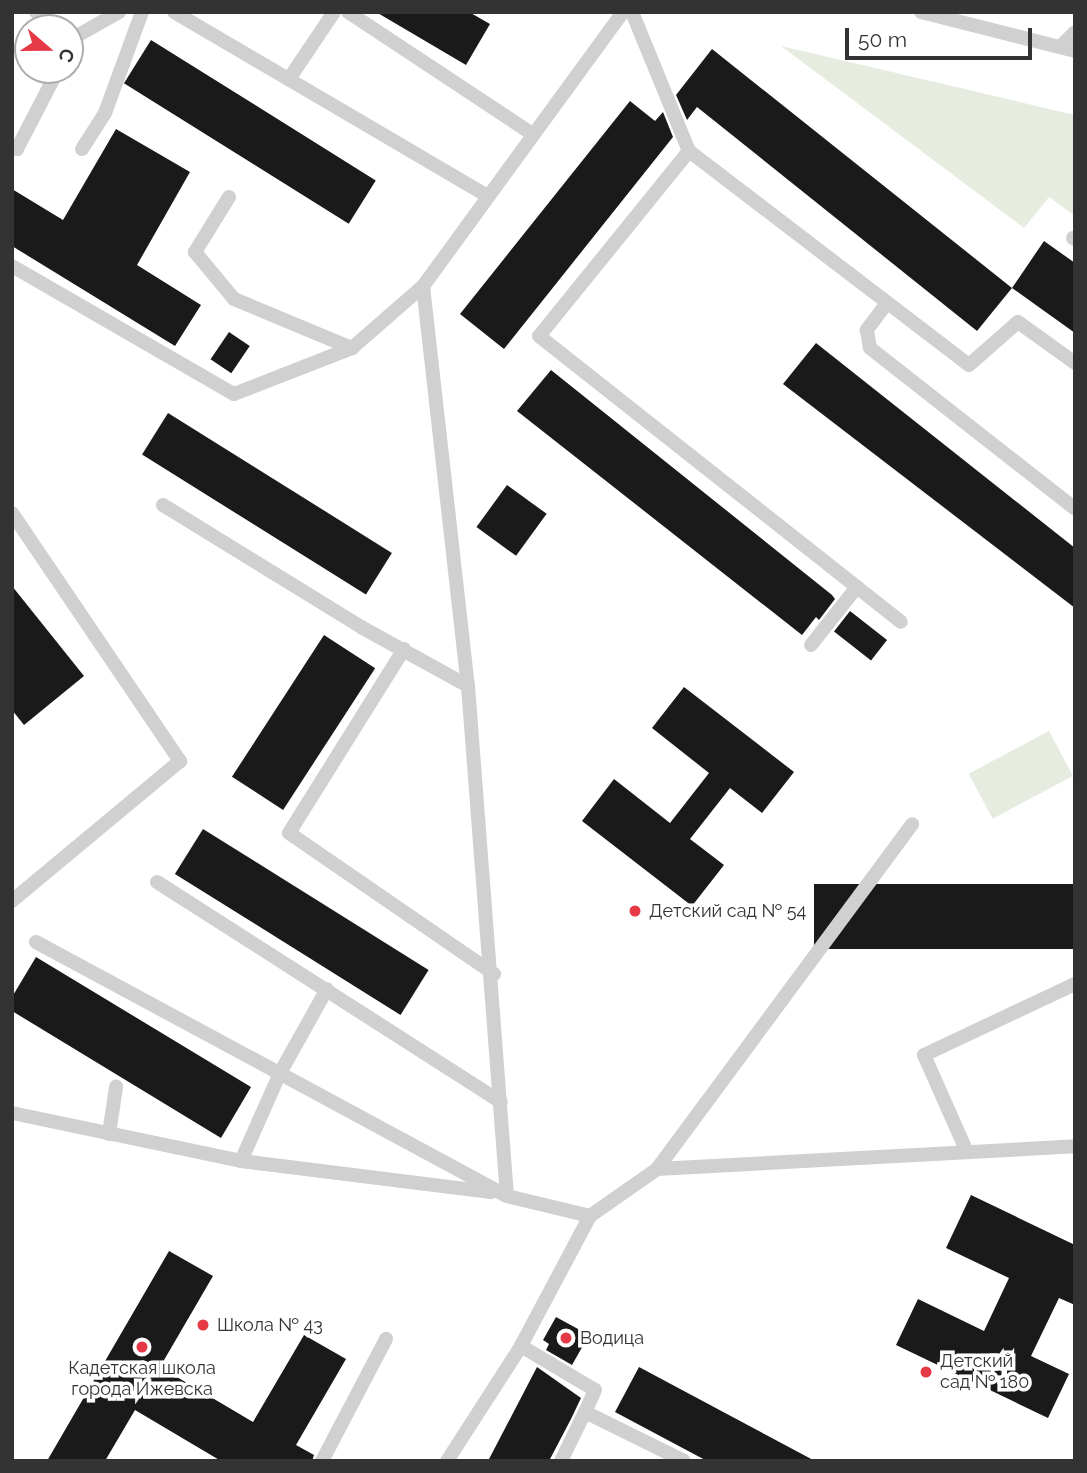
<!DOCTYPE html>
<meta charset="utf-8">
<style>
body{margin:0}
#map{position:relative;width:1087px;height:1473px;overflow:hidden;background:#fff;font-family:Raleway,sans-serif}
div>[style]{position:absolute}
.green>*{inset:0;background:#e6ecdf;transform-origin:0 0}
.building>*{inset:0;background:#1a1a1a;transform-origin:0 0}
.service>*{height:14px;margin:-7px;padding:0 7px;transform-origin:7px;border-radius:7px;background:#d0d0d0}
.dots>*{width:19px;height:19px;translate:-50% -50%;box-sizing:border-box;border:4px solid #fff;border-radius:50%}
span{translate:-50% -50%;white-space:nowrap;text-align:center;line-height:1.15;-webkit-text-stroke:7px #fff;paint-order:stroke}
.poi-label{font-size:18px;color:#333}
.left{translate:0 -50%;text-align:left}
.frame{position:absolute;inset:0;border:14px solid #333;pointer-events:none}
.north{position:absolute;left:14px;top:14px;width:70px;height:70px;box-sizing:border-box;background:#fff;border:2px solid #adadad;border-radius:50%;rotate:110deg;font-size:19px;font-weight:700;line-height:28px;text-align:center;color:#333}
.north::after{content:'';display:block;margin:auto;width:24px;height:32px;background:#e63946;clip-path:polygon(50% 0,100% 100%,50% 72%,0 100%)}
.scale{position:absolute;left:845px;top:28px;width:187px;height:32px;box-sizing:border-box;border:4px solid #333;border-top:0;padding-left:9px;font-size:21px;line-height:24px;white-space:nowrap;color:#333;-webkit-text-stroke:5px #fff;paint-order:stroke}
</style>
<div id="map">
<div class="green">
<i style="clip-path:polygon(781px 46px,1075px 115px,1075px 216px,1049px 197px,1024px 228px)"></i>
<i style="left:1049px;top:731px;width:51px;height:91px;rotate:62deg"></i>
</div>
<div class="building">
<i style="clip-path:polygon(376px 12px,469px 12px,490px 24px,466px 65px)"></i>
<i style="left:151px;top:40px;width:265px;height:51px;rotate:32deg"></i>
<i style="clip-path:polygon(712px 49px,1012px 288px,977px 331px,697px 107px,687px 120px,676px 95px)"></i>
<i style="clip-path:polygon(630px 101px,655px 121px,663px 112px,673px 137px,504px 349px,460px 314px)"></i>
<i style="clip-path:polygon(116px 129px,190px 172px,137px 265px,201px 305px,175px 346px,12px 246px,12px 189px,63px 220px)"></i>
<i style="clip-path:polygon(1044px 241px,1075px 263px,1075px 333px,1012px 288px)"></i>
<i style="left:229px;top:332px;width:25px;height:33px;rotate:34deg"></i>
<i style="clip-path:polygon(816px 343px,1075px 548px,1075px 608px,783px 384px)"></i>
<i style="clip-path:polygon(551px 370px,832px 595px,835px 599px,819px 620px,816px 617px,802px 635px,517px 411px)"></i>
<i style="left:168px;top:413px;width:264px;height:49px;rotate:32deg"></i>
<i style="left:507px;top:485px;width:49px;height:52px;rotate:36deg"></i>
<i style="clip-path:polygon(12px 586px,84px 676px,24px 725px,12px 710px)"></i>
<i style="left:850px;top:611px;width:47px;height:26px;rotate:38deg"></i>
<i style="left:324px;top:635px;width:61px;height:169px;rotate:33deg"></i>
<i style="clip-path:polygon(684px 687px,794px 772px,762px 813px,730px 788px,690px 839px,724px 865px,692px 906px,582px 821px,614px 779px,670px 823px,709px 773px,652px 728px)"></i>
<i style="left:203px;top:829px;width:266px;height:53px;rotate:32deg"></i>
<i style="left:1075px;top:884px;width:65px;height:261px;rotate:90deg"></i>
<i style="clip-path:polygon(36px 957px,251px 1087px,221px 1138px,12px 1011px,12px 997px)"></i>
<i style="clip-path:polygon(971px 1195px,1075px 1245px,1075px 1305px,1059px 1298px,1031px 1356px,1069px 1374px,1048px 1418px,896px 1345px,918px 1299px,984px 1331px,1009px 1278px,946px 1248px)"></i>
<i style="clip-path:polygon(169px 1251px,213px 1276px,160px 1367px,253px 1422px,304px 1335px,346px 1359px,296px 1445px,314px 1455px,312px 1461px,221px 1461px,135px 1410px,105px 1461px,47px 1461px)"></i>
<i style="clip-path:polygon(556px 1317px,589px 1335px,572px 1365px,546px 1350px,549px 1344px,543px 1340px)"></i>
<i style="clip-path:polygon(537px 1367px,581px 1398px,571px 1419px,549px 1461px,488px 1461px)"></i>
<i style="clip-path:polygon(639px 1367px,815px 1461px,707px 1461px,615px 1412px)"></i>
</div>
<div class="service">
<i style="left:36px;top:12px;width:29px;rotate:34deg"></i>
<i style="left:174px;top:12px;width:364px;rotate:30.4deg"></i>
<i style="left:348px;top:12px;width:219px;rotate:33.5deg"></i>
<i style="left:623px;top:12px;width:339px;rotate:126.1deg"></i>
<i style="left:423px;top:286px;width:403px;rotate:83.6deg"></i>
<i style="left:468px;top:686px;width:511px;rotate:85.63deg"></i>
<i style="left:507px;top:1196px;width:85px;rotate:13.5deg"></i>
<i style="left:590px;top:1216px;width:82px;rotate:-35deg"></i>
<i style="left:657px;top:1169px;width:419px;rotate:-3.1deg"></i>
<i style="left:632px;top:12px;width:150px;rotate:67.7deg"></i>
<i style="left:689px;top:151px;width:238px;rotate:129deg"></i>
<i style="left:539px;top:336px;width:461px;rotate:38.3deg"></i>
<i style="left:921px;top:12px;width:159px;rotate:14.2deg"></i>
<i style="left:70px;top:46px;width:10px;rotate:-61deg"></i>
<i style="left:75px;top:37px;width:51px;rotate:-29.6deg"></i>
<i style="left:1060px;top:47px;width:21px;rotate:-45deg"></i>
<i style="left:289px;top:79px;width:81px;rotate:-56.1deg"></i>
<i style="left:12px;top:146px;width:6px;rotate:31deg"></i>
<i style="left:17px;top:149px;width:89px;rotate:-62.6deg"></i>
<i style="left:82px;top:149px;width:43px;rotate:-57.4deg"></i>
<i style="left:105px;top:113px;width:108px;rotate:-69.9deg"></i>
<i style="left:689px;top:151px;width:352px;rotate:37.4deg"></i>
<i style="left:969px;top:365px;width:65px;rotate:-41.3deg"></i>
<i style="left:1018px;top:322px;width:70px;rotate:35.7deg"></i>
<i style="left:229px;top:197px;width:65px;rotate:121.7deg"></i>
<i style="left:195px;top:252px;width:61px;rotate:50.3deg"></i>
<i style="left:234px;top:299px;width:128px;rotate:22.6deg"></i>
<i style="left:1073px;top:238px;width:2px;rotate:27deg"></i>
<i style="left:12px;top:266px;width:256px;rotate:30deg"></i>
<i style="left:234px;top:394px;width:127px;rotate:-21.3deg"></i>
<i style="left:352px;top:348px;width:94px;rotate:-41.1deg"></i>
<i style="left:887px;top:303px;width:34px;rotate:127deg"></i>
<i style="left:867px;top:330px;width:18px;rotate:81deg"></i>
<i style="left:870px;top:348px;width:261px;rotate:38.1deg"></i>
<i style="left:163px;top:505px;width:233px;rotate:31.6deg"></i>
<i style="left:361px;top:627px;width:122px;rotate:28.9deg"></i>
<i style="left:12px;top:513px;width:300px;rotate:55.9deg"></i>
<i style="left:180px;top:761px;width:219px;rotate:140.2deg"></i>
<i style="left:811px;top:645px;width:74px;rotate:-51.6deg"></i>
<i style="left:404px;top:649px;width:217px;rotate:122deg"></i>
<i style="left:289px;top:833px;width:249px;rotate:34.5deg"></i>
<i style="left:157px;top:882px;width:408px;rotate:32.6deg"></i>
<i style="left:36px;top:942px;width:535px;rotate:28.34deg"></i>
<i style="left:12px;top:1113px;width:234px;rotate:11.8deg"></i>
<i style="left:241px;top:1161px;width:252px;rotate:7.1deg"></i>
<i style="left:109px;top:1134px;width:48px;rotate:-81.5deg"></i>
<i style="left:967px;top:1152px;width:106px;rotate:-113.9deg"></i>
<i style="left:924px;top:1055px;width:167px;rotate:-25.2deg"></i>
<i style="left:241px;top:1161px;width:96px;rotate:-66.1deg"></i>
<i style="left:280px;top:1073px;width:96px;rotate:-60.8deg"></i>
<i style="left:657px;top:1169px;width:429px;rotate:-53.5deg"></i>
<i style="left:590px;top:1216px;width:147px;rotate:118deg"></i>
<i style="left:521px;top:1346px;width:86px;rotate:30.7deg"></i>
<i style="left:595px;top:1390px;width:24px;rotate:114deg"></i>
<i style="left:585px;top:1412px;width:110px;rotate:26.3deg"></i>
<i style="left:322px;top:1461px;width:138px;rotate:-62.3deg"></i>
<i style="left:447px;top:1461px;width:137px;rotate:-57.2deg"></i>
<i style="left:561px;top:1461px;width:55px;rotate:-63.9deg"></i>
</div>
<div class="dots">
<i style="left:635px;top:911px;background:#e63946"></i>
<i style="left:203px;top:1325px;background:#e63946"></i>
<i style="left:566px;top:1338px;background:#e63946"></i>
<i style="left:142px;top:1347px;background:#e63946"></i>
<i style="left:926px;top:1372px;background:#e63946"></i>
</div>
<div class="poi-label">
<span class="left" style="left:649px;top:911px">Детский сад № 54</span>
<span class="left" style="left:217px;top:1325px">Школа № 43</span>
<span class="left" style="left:580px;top:1338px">Водица</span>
<span class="left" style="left:940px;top:1372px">Детский<br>сад № 180</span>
<span style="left:142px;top:1379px">Кадетская школа<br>города Ижевска</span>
</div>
<div class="frame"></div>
<div class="north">С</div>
<div class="scale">50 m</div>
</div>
